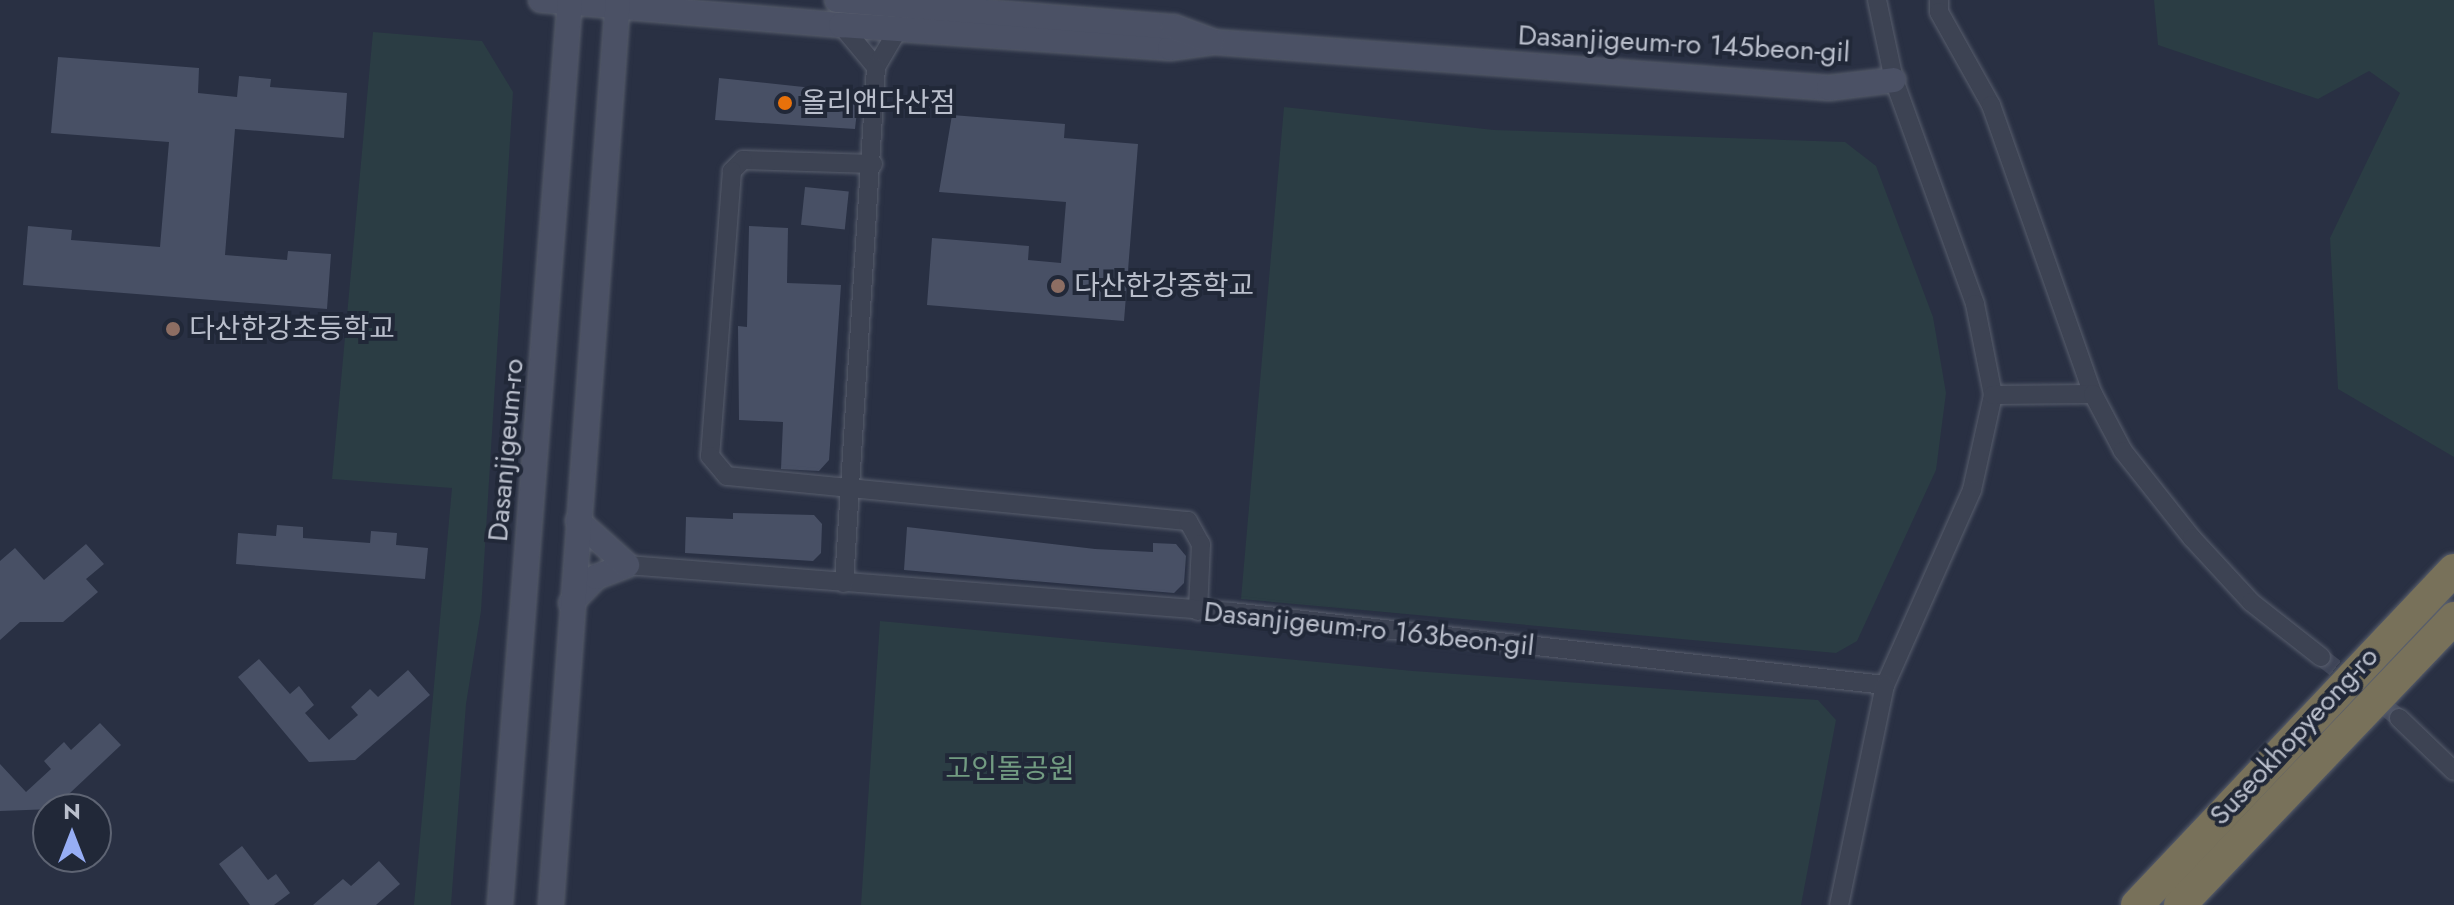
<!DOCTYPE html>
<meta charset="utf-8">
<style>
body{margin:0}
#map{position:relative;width:2454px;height:905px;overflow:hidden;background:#293043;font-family:Jost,"Noto Sans KR",sans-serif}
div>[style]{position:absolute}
.green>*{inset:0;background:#2b3d44}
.building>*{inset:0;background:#485065;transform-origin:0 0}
.street-tunnel>*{height:18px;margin-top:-9px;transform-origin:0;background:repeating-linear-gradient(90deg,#3f4558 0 18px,transparent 0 27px)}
.roads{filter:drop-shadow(0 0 2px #585e6d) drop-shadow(0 0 2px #585e6d)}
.street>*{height:18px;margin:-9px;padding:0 9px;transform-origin:9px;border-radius:9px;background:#3d4353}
.secondary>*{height:24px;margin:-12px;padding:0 12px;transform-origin:12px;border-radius:12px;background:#4b5165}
.highway>*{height:32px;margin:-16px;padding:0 16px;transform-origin:16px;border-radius:16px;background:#78715a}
.dots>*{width:22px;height:22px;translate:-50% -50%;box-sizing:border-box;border:4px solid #212838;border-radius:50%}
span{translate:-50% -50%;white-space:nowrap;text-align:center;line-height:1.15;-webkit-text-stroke:8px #212838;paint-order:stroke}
.street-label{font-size:28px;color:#babfcc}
.poi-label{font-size:28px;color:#babfcc}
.left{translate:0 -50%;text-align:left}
.park-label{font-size:28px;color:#729c82}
.north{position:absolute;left:32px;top:793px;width:80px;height:80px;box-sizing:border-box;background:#212838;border:2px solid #5e6473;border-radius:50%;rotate:0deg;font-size:22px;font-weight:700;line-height:32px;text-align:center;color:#babfcc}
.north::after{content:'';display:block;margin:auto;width:28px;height:36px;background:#97aef5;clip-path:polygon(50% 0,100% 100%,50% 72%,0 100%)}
</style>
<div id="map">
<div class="green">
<i style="clip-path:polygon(2154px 0,2454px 0,2454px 457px,2338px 389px,2330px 238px,2400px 93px,2369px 71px,2318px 99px,2158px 45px)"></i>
<i style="clip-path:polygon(373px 32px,482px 41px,513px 92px,481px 611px,466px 704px,451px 905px,414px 905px,452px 488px,332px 479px)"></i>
<i style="clip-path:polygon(1284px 107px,1494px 130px,1845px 142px,1876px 166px,1933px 317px,1946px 393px,1936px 470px,1857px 641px,1836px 653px,1241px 599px)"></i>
<i style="clip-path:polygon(880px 621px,1413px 671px,1818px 700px,1836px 720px,1801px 905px,861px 905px)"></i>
</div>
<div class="building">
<i style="clip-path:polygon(58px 57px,199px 68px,198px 93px,237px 97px,239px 76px,271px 79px,270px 87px,347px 93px,344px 138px,235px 129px,225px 255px,287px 260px,288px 251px,331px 254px,327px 309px,23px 285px,28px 226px,72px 230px,71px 240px,160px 247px,169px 142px,51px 133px)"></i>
<i style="clip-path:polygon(719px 78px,859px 93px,855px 129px,715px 120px)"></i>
<i style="clip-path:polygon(952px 115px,1065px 124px,1064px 138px,1138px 144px,1124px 321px,927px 305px,932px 238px,1029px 246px,1028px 260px,1061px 263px,1066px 202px,939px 192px)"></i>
<i style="left:805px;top:187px;width:44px;height:38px;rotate:6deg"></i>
<i style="clip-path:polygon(749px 226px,788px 228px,787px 283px,841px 285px,829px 460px,819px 471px,781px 469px,783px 422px,739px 420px,738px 326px,747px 327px)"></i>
<i style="clip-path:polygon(733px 513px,814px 515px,822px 524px,821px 553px,813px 561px,685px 553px,686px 517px,733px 519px)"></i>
<i style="clip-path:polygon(277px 525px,303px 527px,303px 538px,370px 543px,371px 531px,397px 533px,396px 545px,428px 548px,425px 579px,236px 564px,238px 533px,276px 536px)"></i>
<i style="clip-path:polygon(907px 527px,1095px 549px,1153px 552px,1153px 543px,1176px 544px,1186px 556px,1184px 583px,1174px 593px,904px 570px)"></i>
<i style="clip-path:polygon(86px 544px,104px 564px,86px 579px,98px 592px,63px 622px,20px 622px,0 640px,0 561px,15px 548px,44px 580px)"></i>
<i style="clip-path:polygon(259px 659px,290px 694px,299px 686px,314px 705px,305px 713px,329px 740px,358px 715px,351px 707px,370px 689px,378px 697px,408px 670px,430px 695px,355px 760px,309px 762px,238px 677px)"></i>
<i style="clip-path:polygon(100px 723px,121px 745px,53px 809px,0 811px,0 764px,26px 792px,51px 769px,44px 761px,64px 742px,71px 750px)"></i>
<i style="clip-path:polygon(242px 846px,268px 880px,276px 874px,290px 893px,274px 905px,250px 905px,219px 864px)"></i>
<i style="clip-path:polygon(379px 861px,400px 884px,376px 905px,313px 905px,343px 879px,351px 886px)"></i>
</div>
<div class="street-tunnel">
<i style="left:2321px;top:657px;width:99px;rotate:38deg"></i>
</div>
<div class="roads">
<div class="street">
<i style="left:1877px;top:0;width:82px;rotate:78deg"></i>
<i style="left:1894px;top:80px;width:238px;rotate:70.1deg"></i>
<i style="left:1975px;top:304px;width:93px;rotate:78.8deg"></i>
<i style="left:1993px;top:395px;width:97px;rotate:102.5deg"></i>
<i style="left:1972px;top:490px;width:214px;rotate:114deg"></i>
<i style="left:1939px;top:0;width:12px;rotate:90deg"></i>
<i style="left:1939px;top:12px;width:107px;rotate:60.8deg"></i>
<i style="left:1991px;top:105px;width:306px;rotate:70.6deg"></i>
<i style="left:2093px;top:394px;width:100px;rotate:179.4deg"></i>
<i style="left:841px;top:25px;width:55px;rotate:50.2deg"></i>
<i style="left:876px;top:67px;width:45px;rotate:-59.5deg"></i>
<i style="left:873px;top:164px;width:130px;rotate:-178.2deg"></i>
<i style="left:743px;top:160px;width:16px;rotate:135deg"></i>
<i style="left:732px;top:171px;width:286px;rotate:94.4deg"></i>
<i style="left:710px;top:456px;width:26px;rotate:50deg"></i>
<i style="left:727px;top:476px;width:463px;rotate:5.6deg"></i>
<i style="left:1188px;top:521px;width:26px;rotate:61deg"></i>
<i style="left:1201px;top:544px;width:67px;rotate:92.6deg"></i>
<i style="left:2093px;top:394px;width:64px;rotate:62.2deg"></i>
<i style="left:2123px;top:451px;width:111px;rotate:51.6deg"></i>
<i style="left:2192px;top:538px;width:87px;rotate:47.3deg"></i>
<i style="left:2251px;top:602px;width:89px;rotate:38.2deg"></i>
<i style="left:627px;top:565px;width:607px;rotate:4.44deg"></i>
<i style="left:1232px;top:612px;width:657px;rotate:6.38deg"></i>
<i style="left:1885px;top:685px;width:225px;rotate:101.8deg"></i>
<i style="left:844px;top:583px;width:517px;rotate:-86.45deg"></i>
<i style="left:2399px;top:718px;width:76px;rotate:43.9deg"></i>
</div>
<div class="secondary">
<i style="left:541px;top:0;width:301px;rotate:4.8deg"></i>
<i style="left:841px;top:25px;width:330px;rotate:4deg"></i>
<i style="left:1170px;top:48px;width:44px;rotate:-7.8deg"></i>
<i style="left:1214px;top:42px;width:617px;rotate:4.28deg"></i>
<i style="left:1829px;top:88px;width:65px;rotate:-7deg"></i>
<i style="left:837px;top:0;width:338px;rotate:4.6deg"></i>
<i style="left:1174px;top:27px;width:40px;rotate:20.2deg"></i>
<i style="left:571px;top:603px;width:36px;rotate:-46deg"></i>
<i style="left:596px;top:577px;width:33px;rotate:-21deg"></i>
<i style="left:627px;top:565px;width:66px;rotate:-138.1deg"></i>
<i style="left:500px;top:905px;width:908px;rotate:-85.58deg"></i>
<i style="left:551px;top:905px;width:907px;rotate:-85.77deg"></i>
</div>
<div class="highway">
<i style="left:2137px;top:905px;width:461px;rotate:-46.6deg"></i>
<i style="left:2180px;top:905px;width:397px;rotate:-46.3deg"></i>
</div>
</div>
<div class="dots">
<i style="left:785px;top:103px;background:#e8710a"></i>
<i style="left:1058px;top:286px;background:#8d6e63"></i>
<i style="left:173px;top:329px;background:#8d6e63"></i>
</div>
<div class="street-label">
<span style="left:1684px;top:44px;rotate:3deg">Dasanjigeum-ro 145beon-gil</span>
<span style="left:506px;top:450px;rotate:-85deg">Dasanjigeum-ro</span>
<span style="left:1369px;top:629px;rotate:6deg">Dasanjigeum-ro 163beon-gil</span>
<span style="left:2294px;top:736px;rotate:-47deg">Suseokhopyeong-ro</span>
</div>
<div class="poi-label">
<span class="left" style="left:801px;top:103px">올리앤다산점</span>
<span class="left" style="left:1074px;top:286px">다산한강중학교</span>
<span class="left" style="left:189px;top:329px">다산한강초등학교</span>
</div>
<div class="park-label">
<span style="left:1010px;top:769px">고인돌공원</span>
</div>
<div class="north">N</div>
</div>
